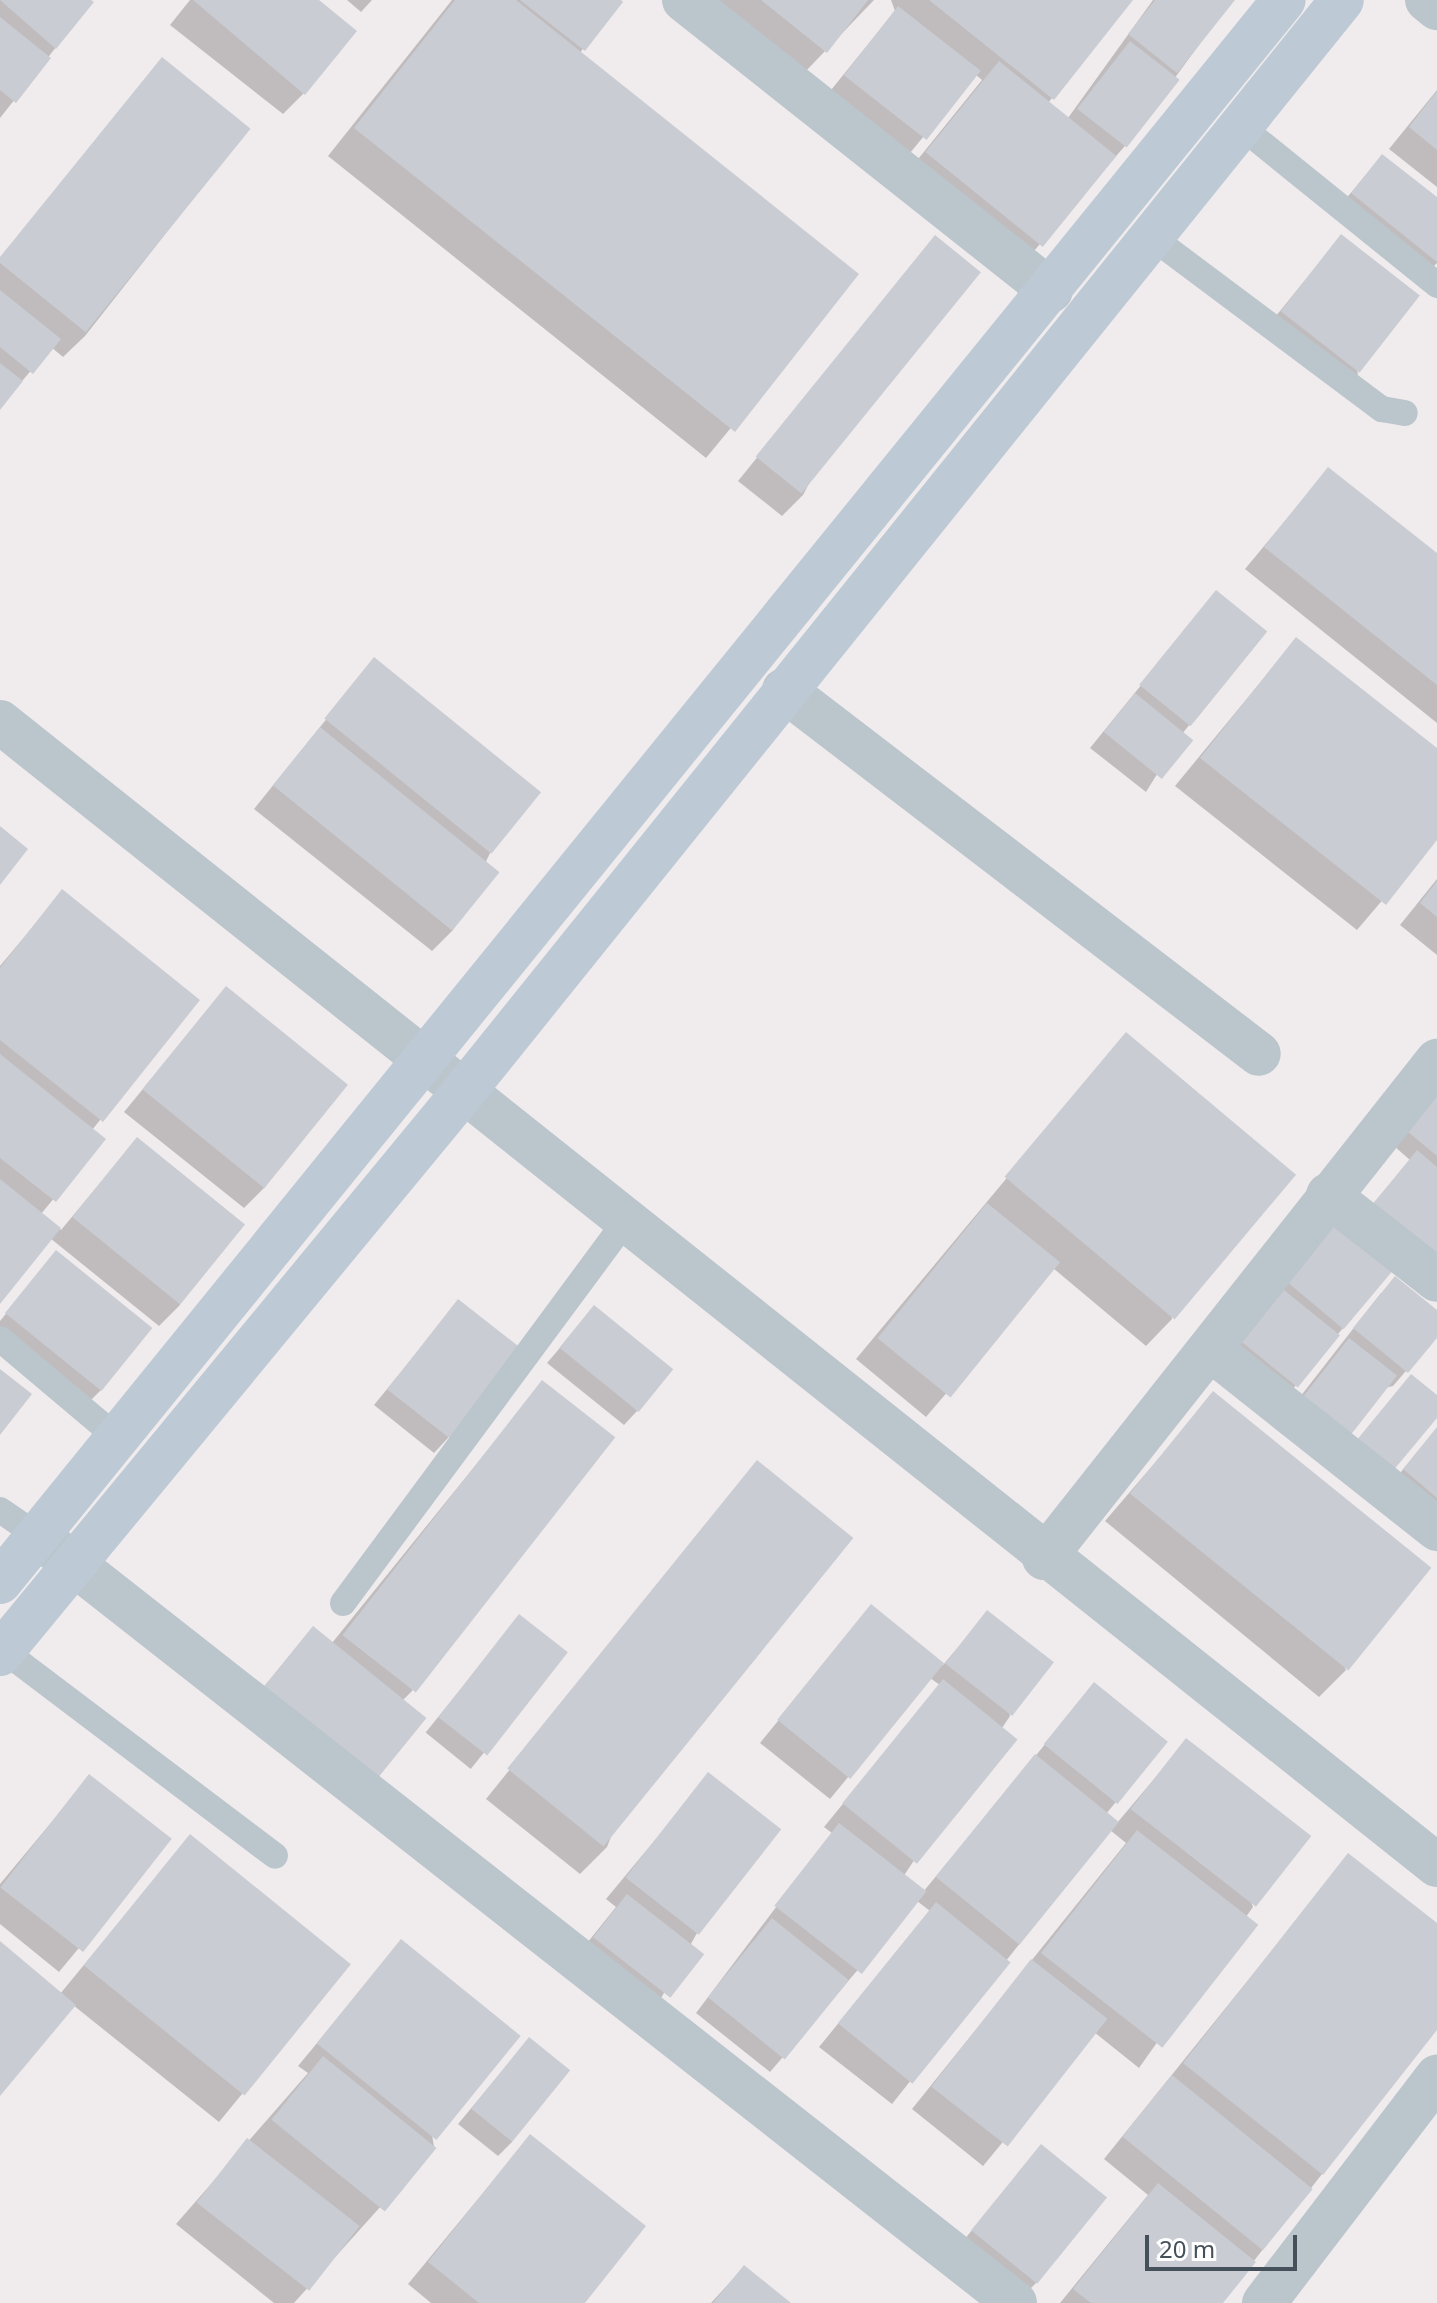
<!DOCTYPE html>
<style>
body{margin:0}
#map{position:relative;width:1437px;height:2303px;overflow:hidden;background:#f0eced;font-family:"Noto Sans",sans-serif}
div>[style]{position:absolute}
.shadow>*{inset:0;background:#0003;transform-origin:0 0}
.building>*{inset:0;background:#c9ccd2;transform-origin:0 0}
.lane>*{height:26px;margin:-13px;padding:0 13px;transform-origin:13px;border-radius:13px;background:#bbc5cc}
.street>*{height:44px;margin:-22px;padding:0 22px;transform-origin:22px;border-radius:22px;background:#bbc5cc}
.secondary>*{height:44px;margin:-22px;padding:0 22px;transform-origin:22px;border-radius:22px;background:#bdc9d4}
span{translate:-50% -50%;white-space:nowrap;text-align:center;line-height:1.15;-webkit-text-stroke:8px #fff;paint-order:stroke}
.scale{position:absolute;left:1145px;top:2235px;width:152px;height:36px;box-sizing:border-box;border:4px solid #45515a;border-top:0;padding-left:10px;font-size:24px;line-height:28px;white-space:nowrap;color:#45515a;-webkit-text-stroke:6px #fff;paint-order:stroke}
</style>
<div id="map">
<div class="shadow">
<i style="clip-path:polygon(0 0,91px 3px,0 118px)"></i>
<i style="clip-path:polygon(190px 0,315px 0,304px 93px,283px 114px,170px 25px)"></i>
<i style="clip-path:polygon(347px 0,372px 0,361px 12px)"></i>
<i style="clip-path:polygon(452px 0,617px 0,580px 53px,857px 275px,706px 458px,328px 156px)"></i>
<i style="clip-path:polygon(714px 0,874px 0,805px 72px)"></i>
<i style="clip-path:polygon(891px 0,1131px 0,1048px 103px,1068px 118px,1153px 0,1232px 0,1124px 147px,1021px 266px,906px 174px,982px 80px,975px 74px,910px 153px,831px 90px,895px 11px)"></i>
<i style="clip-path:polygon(162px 60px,248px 129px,85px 336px,63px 357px,51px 347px,0 407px,0 260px)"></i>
<i style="clip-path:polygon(1437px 90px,1437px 187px,1389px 149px)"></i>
<i style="clip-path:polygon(1382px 156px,1437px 200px,1437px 263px,1423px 277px,1338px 208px)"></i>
<i style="clip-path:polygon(1341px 236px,1358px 376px,1267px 327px)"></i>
<i style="clip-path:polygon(935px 238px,803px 495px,782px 516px,738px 481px)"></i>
<i style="clip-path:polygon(1328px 469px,1437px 556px,1437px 723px,1245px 569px)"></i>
<i style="clip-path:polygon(1216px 593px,1264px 632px,1182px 734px,1146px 792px,1090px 748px)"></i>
<i style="clip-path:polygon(1296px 639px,1437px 751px,1437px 836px,1357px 930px,1175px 786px)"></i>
<i style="clip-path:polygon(374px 660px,491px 851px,453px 930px,432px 951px,254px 809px)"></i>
<i style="clip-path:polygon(1437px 879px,1437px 955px,1400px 925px)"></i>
<i style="clip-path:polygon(62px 892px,197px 1000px,92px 1130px,103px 1139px,41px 1214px,61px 1230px,137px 1139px,180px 1305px,159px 1326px,50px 1238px,0 1301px,0 966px)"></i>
<i style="clip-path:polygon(226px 988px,265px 1187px,244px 1208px,124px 1112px)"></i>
<i style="clip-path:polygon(1126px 1035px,1172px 1319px,1146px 1346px,1053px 1268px,926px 1417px,856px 1359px)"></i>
<i style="clip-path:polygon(1437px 1092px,1437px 1283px,1360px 1219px,1410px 1160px,1394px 1146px)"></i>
<i style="clip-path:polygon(1323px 1239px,1343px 1328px,1282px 1402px,1229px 1358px)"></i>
<i style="clip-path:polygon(56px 1253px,102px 1389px,87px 1404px,0 1334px,0 1321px)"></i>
<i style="clip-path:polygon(1381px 1293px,1437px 1313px,1437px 1335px,1393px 1386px,1289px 1411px)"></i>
<i style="clip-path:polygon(458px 1302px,448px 1438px,434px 1453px,374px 1405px)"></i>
<i style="clip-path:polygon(594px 1308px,638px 1410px,624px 1425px,547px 1363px)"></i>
<i style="clip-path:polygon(542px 1383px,412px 1691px,403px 1700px,241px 1714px,313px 1628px,332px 1643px)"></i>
<i style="clip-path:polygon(1214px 1394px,1346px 1670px,1319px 1697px,1105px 1521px)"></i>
<i style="clip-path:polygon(1437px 1429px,1437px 1524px,1390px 1485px)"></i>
<i style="clip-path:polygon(757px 1463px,607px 1847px,580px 1874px,486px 1799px)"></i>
<i style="clip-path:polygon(871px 1607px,943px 1665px,987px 1613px,1010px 1716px,903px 1877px,923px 1892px,1094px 1685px,1165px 1742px,1106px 1814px,1117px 1823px,1187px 1740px,1253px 1907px,1139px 2068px,1094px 2032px,983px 2166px,912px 2109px,1126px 1843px,1110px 1830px,892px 2104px,819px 2047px,930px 1911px,917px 1901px,770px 2072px,696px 2013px,832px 1833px,824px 1827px,940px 1685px,930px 1678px,830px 1799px,760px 1743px)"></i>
<i style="left:520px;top:1616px;width:58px;height:150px;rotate:39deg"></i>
<i style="clip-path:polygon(709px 1775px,697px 1933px,654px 2011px,579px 1953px,616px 1907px,606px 1899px)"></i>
<i style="clip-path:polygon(90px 1776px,169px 1839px,59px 1972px,0 1924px,0 1884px)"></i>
<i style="clip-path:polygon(190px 1836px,349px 1964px,219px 2122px,73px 2005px,0 2093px,0 1944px,60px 1994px)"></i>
<i style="clip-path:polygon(1349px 1855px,1437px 1926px,1437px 2027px,1221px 2303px,1060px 2303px,1148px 2195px,1104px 2159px)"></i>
<i style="clip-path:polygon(401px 1942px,434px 2147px,294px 2303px,274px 2303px,176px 2224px,308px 2073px,298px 2066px)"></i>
<i style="clip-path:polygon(529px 2039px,512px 2142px,498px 2156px,458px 2124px)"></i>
<i style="clip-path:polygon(530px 2136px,583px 2303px,431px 2303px,408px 2284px)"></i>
<i style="clip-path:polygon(1041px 2146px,1037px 2282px,1022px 2297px,959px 2246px)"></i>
<i style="clip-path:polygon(744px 2267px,788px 2303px,711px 2303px)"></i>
</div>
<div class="building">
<i style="clip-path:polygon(0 0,91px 0,94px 2px,56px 49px)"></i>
<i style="clip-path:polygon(193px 0,319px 0,357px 31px,305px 95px)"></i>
<i style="clip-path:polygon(455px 0,516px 0,859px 274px,735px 432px,354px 128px)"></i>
<i style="clip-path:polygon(520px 0,621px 0,623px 2px,585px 51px)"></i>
<i style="clip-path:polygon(761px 0,868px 0,827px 53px)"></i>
<i style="clip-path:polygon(929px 0,1133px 0,1054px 100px)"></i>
<i style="clip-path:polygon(1155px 0,1235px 0,1177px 73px,1128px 34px)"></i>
<i style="left:898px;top:6px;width:105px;height:88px;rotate:38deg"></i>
<i style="clip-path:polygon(0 17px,51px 58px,16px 103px,0 90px)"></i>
<i style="left:1130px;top:41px;width:63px;height:86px;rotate:38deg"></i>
<i style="left:162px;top:57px;width:114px;height:262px;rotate:39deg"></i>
<i style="left:999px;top:61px;width:151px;height:117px;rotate:39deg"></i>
<i style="clip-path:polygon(1437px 91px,1437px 150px,1409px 127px)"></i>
<i style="clip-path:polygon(1382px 154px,1437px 197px,1437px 262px,1351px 193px)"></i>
<i style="left:1341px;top:234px;width:100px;height:98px;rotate:38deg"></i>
<i style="left:935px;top:235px;width:59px;height:285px;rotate:39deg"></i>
<i style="clip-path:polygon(0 290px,61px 339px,33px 374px,0 347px)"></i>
<i style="clip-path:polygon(0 363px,23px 381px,0 410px)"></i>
<i style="clip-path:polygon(1328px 467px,1437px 553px,1437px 685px,1264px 547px)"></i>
<i style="left:1216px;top:590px;width:66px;height:122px;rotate:39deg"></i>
<i style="clip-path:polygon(1296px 637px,1437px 748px,1437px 840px,1386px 905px,1200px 758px)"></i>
<i style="left:374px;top:657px;width:215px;height:79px;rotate:39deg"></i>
<i style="left:1135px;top:693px;width:75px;height:50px;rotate:39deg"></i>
<i style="left:320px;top:727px;width:231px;height:75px;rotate:39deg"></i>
<i style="clip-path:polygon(0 826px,28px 849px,0 885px)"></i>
<i style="clip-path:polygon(1437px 881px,1437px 917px,1420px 903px)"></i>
<i style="clip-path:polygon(62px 889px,200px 1000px,103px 1122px,0 1040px,0 968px)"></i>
<i style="left:226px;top:986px;width:157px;height:133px;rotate:39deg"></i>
<i style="left:1126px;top:1032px;width:222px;height:189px;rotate:40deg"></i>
<i style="clip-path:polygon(0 1054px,106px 1139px,56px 1202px,0 1158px)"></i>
<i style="clip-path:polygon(1437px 1093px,1437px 1156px,1407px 1131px)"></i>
<i style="left:137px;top:1137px;width:139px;height:103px;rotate:39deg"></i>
<i style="clip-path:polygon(1417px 1150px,1437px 1167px,1437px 1257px,1373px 1204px)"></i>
<i style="clip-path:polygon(0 1179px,61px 1228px,0 1304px)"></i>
<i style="left:987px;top:1203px;width:94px;height:174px;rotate:39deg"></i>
<i style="left:1337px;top:1222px;width:74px;height:78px;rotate:40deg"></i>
<i style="left:56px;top:1250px;width:124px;height:81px;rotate:39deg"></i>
<i style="clip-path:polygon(1395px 1276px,1437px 1310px,1437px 1338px,1408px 1373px,1353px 1328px)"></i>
<i style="left:1284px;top:1290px;width:72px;height:67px;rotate:39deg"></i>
<i style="left:458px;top:1299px;width:80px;height:115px;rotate:38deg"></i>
<i style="left:594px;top:1305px;width:102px;height:55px;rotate:39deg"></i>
<i style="left:1349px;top:1338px;width:61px;height:75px;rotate:38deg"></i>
<i style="clip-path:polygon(0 1369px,32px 1394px,0 1435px)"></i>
<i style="clip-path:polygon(1411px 1374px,1437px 1395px,1437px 1418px,1392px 1472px,1356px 1441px)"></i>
<i style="left:542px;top:1380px;width:93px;height:324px;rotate:38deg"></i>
<i style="left:1213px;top:1391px;width:281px;height:132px;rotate:39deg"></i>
<i style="clip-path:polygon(1437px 1427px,1437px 1498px,1403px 1469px)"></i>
<i style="left:757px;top:1460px;width:124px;height:397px;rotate:39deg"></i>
<i style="left:871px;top:1604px;width:94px;height:149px;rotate:39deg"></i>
<i style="left:987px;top:1610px;width:85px;height:68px;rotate:38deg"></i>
<i style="left:519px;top:1614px;width:62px;height:131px;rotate:38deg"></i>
<i style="left:313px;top:1626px;width:146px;height:84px;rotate:39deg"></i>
<i style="left:943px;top:1679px;width:96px;height:160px;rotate:39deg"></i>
<i style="left:1094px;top:1682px;width:95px;height:80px;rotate:39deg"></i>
<i style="left:1186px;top:1738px;width:159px;height:90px;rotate:38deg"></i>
<i style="left:1035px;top:1754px;width:108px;height:158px;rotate:39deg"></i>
<i style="left:708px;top:1772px;width:93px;height:134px;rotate:38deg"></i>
<i style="left:89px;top:1774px;width:105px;height:144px;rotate:38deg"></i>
<i style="left:839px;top:1823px;width:111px;height:105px;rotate:38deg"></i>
<i style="left:1137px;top:1830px;width:154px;height:156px;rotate:38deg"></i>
<i style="left:190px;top:1834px;width:207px;height:169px;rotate:39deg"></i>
<i style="clip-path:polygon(1348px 1853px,1437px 1923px,1437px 2030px,1323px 2175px,1183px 2063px)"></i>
<i style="left:627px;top:1894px;width:98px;height:55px;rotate:38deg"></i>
<i style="left:936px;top:1902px;width:96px;height:156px;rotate:39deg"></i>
<i style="left:772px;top:1918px;width:99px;height:102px;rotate:39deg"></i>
<i style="left:401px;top:1939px;width:154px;height:134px;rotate:39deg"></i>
<i style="clip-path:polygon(0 1941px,76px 2005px,0 2096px)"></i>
<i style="left:1031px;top:1959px;width:97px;height:162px;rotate:38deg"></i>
<i style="left:529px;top:2037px;width:53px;height:92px;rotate:39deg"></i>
<i style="left:323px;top:2056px;width:146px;height:82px;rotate:39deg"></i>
<i style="left:1172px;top:2075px;width:181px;height:79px;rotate:39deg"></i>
<i style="clip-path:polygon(530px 2134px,646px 2226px,585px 2303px,479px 2303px,428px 2262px)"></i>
<i style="left:247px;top:2138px;width:143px;height:82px;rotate:38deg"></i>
<i style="left:1041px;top:2144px;width:85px;height:111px;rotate:39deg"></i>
<i style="clip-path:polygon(1158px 2183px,1256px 2262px,1223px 2303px,1091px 2303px,1073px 2289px)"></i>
<i style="clip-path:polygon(744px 2265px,791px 2303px,713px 2303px)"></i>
</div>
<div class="lane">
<i style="left:1239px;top:125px;width:255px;rotate:38.9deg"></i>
<i style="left:1149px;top:235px;width:291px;rotate:36.8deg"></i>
<i style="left:1382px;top:409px;width:23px;rotate:10deg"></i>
<i style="left:0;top:1339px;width:149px;rotate:40.1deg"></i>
<i style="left:0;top:1510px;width:46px;rotate:34.4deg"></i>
<i style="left:343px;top:1603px;width:473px;rotate:-53.5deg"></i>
<i style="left:3px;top:1650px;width:341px;rotate:37.1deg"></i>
</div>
<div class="street">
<i style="left:684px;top:0;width:468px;rotate:38.4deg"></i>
<i style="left:1427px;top:0;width:13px;rotate:39deg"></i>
<i style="left:784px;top:690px;width:598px;rotate:37.46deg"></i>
<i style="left:0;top:722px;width:1836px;rotate:38.5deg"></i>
<i style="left:1328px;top:1195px;width:138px;rotate:37.9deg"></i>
<i style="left:1210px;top:1349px;width:290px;rotate:38.4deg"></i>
<i style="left:38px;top:1536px;width:1242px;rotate:38.13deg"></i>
<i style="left:1044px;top:1558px;width:634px;rotate:-51.67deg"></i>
<i style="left:1264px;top:2303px;width:285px;rotate:-52.6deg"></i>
</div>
<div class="secondary">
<i style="left:0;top:1582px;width:2037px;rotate:-50.94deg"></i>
<i style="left:0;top:1654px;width:725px;rotate:-50.49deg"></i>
<i style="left:461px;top:1095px;width:1405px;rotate:-51.18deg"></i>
</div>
<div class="scale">20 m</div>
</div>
